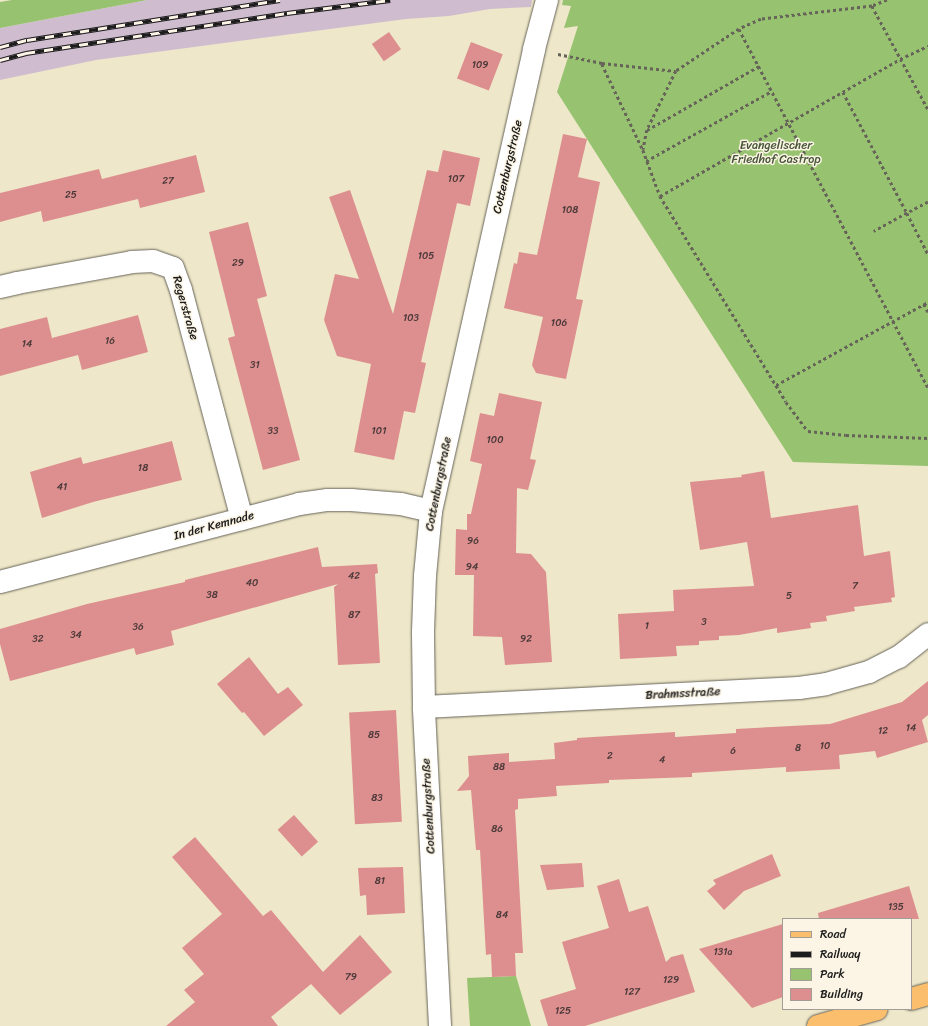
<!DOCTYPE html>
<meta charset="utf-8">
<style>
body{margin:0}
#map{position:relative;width:928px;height:1026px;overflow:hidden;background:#eee7c9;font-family:Sriracha,sans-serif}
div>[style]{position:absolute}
.industrial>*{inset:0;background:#cfbdcf}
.green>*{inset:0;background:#97c270}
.building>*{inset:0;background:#dd8f8f;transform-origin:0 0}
.path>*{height:2.5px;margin-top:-1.25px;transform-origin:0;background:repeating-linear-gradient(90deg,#666359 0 3px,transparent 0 6px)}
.roads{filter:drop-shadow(0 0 1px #666359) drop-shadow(0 0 1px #666359)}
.minor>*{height:22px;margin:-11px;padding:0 11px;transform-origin:11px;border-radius:11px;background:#fff}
.major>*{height:22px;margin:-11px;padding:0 11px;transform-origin:11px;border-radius:11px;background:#fabe6d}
.rail>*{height:4.5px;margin-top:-2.25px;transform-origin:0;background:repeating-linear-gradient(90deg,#fcf5e5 0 9px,#1c1c1c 0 18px);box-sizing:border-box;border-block:1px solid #1c1c1c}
span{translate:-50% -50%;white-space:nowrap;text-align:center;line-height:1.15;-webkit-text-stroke:3px #fcf5e5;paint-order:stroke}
.number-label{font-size:10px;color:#4c3939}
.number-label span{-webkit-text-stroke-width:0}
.park-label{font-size:12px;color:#475639}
.street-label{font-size:12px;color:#1c1c1c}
.legend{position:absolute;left:782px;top:918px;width:130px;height:92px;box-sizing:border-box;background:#fcf5e5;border:1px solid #a29e95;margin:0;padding:5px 7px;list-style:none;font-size:12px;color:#1c1c1c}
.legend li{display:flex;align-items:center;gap:8px;height:20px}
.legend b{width:20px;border:1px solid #a29e95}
</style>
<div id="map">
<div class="industrial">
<i style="clip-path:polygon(147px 0,532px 0,531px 7px,490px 9px,449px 16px,406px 19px,96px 60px,0 80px,0 28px)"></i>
</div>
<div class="green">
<i style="clip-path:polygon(12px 0,147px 0,0 28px,0 2px)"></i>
<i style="clip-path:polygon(563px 0,928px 0,928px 466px,793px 462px,557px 92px,578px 26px,564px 28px,571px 6px,562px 5px)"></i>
<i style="clip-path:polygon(516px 976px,531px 1026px,470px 1026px,467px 978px)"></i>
</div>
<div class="building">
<i style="left:389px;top:32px;width:21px;height:21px;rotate:55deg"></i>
<i style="left:471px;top:42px;width:34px;height:39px;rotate:21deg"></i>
<i style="clip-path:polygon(563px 134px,587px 139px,578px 177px,600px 182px,576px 299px,583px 300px,566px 379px,536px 373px,532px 365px,543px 317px,504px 308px,514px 263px,517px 264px,519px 252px,537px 255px)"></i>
<i style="clip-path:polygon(443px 150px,480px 158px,470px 206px,457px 203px,421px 362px,426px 363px,415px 413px,404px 411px,394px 460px,354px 452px,371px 364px,337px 356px,324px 320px,335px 274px,359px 279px,329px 197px,350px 190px,393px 314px,427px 170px,438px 172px)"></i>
<i style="clip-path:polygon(196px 155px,205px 192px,140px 208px,138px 199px,43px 222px,41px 211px,0 222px,0 193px,99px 169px,102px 179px)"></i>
<i style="clip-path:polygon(248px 222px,267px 296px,257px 299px,300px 460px,263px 470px,228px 338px,235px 336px,209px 232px)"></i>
<i style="clip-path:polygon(138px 315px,148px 352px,82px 370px,78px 355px,0 376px,0 329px,47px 317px,52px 338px)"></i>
<i style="clip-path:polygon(499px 393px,542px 402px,530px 459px,536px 460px,528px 490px,517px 488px,516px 553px,531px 554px,546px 572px,552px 662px,505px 665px,502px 637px,473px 636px,474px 575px,455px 575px,456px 529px,467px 530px,467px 514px,471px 514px,482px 464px,470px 461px,480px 413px,494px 416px)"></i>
<i style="clip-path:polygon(172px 441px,182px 480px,93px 502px,42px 518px,30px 472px,81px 457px,83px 464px)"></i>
<i style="clip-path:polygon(764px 471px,771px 518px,858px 505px,864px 556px,890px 551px,895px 597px,891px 598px,892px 602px,854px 607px,855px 611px,826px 616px,827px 621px,810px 623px,811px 628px,777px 633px,777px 628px,739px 635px,719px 636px,719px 640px,699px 641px,699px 645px,676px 646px,677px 656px,620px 659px,618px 614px,674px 611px,673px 590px,754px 586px,747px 542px,700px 550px,690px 482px,742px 477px,741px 475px)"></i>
<i style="clip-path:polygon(318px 547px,322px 567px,377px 564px,378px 573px,375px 574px,380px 663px,338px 665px,334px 587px,338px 584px,171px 631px,174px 645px,136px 655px,134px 648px,10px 681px,0 644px,0 629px,87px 604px,185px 582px,185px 580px)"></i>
<i style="clip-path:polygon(249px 657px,278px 694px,288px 687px,303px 705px,264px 736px,244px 712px,242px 713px,217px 684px)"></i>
<i style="clip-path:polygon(928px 681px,928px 715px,922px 720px,928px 742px,877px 758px,875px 751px,839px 755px,840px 769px,786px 772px,786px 767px,692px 773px,692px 777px,609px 780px,609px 783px,556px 786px,557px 796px,518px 799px,518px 809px,515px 810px,523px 953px,515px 953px,516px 976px,492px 977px,491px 954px,486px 955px,480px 850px,476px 850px,471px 790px,457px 791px,469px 776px,468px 756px,509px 753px,509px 762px,555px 759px,554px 743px,577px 740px,577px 738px,675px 732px,675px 737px,736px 733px,736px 729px,830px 724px,902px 702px)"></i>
<i style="left:396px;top:710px;width:112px;height:47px;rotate:87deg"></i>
<i style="left:294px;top:815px;width:36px;height:22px;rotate:48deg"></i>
<i style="clip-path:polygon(195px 837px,263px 916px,271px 910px,323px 972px,360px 935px,392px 972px,340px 1015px,311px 984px,271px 1017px,278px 1026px,166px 1026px,195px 1002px,184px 990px,204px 974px,182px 948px,222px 914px,172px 857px)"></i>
<i style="clip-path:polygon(772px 854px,781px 876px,744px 891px,724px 910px,707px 891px,716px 884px,713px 880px)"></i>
<i style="clip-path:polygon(582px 863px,584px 887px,547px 890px,540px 865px)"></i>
<i style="clip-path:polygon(403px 867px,405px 913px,367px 915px,366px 895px,360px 896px,358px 868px)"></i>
<i style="clip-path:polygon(619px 879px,629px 912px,648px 906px,666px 962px,671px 957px,683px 954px,695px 992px,585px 1026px,548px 1026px,540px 1000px,576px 989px,562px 942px,609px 928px,597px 886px)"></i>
<i style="clip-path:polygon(909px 886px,919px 919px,819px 919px,818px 913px)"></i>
<i style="clip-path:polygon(783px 924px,783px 997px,752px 1008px,699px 949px)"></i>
</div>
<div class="path">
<i style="left:887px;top:0;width:16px;rotate:158deg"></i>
<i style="left:872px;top:6px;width:112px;rotate:173.3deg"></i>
<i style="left:761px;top:19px;width:24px;rotate:156deg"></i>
<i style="left:739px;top:29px;width:76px;rotate:146.3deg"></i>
<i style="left:676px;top:71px;width:66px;rotate:116.2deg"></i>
<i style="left:647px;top:130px;width:20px;rotate:101deg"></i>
<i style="left:643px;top:150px;width:49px;rotate:69.7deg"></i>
<i style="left:660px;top:196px;width:241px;rotate:58.5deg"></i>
<i style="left:786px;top:402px;width:36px;rotate:53deg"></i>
<i style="left:808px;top:431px;width:38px;rotate:6deg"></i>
<i style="left:846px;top:435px;width:82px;rotate:2.1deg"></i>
<i style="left:872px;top:6px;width:117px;rotate:61.5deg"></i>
<i style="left:739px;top:29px;width:405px;rotate:62.2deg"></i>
<i style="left:558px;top:54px;width:45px;rotate:11.6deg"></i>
<i style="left:602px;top:63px;width:74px;rotate:6.2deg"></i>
<i style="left:602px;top:64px;width:95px;rotate:64.5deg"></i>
<i style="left:843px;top:92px;width:137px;rotate:62.1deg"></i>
<i style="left:907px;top:213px;width:38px;rotate:151deg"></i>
<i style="left:647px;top:130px;width:129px;rotate:-29.7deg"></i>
<i style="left:646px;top:161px;width:144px;rotate:-29.1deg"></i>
<i style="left:660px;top:196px;width:276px;rotate:-29.7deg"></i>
<i style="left:900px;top:59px;width:31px;rotate:-25deg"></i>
<i style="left:928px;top:202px;width:24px;rotate:152deg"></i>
<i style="left:907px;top:213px;width:46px;rotate:62.9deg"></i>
<i style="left:924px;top:304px;width:9px;rotate:63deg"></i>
<i style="left:776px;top:385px;width:173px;rotate:-28.6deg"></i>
</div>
<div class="roads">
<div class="minor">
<i style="left:0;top:287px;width:17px;rotate:-13deg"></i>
<i style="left:17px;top:283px;width:117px;rotate:-10.3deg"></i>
<i style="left:132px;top:262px;width:21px;rotate:-3deg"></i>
<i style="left:153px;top:261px;width:21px;rotate:19deg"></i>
<i style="left:173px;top:268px;width:23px;rotate:70deg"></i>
<i style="left:181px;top:290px;width:237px;rotate:75.1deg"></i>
<i style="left:0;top:582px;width:309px;rotate:-14.6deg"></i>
<i style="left:299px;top:504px;width:29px;rotate:-8deg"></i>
<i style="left:328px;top:500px;width:23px"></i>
<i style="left:351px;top:500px;width:50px;rotate:4.6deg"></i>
<i style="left:401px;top:504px;width:31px;rotate:13deg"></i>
<i style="left:424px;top:707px;width:375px;rotate:-2.9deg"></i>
<i style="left:799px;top:688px;width:27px;rotate:-8deg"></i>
<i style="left:826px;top:684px;width:45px;rotate:-15.6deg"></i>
<i style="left:869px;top:672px;width:34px;rotate:-27deg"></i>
<i style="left:899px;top:657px;width:37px;rotate:-38deg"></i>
<i style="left:440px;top:1026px;width:319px;rotate:-92.9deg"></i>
<i style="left:424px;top:707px;width:75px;rotate:-90.8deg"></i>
<i style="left:423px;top:632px;width:56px;rotate:-88deg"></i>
<i style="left:425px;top:576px;width:65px;rotate:-84.7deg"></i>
<i style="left:431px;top:511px;width:473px;rotate:-77.4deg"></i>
<i style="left:534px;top:49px;width:51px;rotate:-75.1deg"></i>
</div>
<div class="major">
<i style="left:911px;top:999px;width:18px;rotate:-16deg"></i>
<i style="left:818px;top:1026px;width:61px;rotate:-16.1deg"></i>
</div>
</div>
<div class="rail">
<i style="left:0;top:47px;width:28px;rotate:-15deg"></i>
<i style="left:27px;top:40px;width:256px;rotate:-9deg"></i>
<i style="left:0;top:60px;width:27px;rotate:-15deg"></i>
<i style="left:26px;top:53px;width:264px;rotate:-8.7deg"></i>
<i style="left:287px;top:13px;width:104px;rotate:-7.2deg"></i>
</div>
<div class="number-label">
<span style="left:480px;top:66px">109</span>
<span style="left:456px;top:180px">107</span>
<span style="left:168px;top:182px">27</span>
<span style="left:71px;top:196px">25</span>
<span style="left:570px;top:211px">108</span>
<span style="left:426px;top:257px">105</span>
<span style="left:238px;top:264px">29</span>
<span style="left:411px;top:319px">103</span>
<span style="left:559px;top:324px">106</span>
<span style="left:110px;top:342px">16</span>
<span style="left:27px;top:345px">14</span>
<span style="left:255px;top:366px">31</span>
<span style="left:273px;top:432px">33</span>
<span style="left:379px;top:432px">101</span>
<span style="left:495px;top:441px">100</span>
<span style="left:143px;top:469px">18</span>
<span style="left:62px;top:488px">41</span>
<span style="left:473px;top:542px">96</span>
<span style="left:472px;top:568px">94</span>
<span style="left:354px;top:577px">42</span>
<span style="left:252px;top:584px">40</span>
<span style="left:855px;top:587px">7</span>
<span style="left:212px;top:596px">38</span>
<span style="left:789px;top:597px">5</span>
<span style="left:354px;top:616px">87</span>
<span style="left:704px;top:623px">3</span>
<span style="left:647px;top:627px">1</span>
<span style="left:138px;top:628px">36</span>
<span style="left:76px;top:636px">34</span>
<span style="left:38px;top:640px">32</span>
<span style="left:526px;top:640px">92</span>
<span style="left:911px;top:729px">14</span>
<span style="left:883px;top:732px">12</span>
<span style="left:374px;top:736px">85</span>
<span style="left:825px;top:747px">10</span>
<span style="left:798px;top:749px">8</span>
<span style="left:733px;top:752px">6</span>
<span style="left:610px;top:757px">2</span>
<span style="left:662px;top:761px">4</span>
<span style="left:499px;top:768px">88</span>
<span style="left:377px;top:799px">83</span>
<span style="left:497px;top:830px">86</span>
<span style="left:380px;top:882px">81</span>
<span style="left:896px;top:908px">135</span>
<span style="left:502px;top:916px">84</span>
<span style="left:723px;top:953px">131a</span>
<span style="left:351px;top:978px">79</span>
<span style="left:671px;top:981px">129</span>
<span style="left:632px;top:993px">127</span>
<span style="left:563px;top:1012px">125</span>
</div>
<div class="park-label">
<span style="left:776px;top:153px">Evangelischer<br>Friedhof Castrop</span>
</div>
<div class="street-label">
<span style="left:508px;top:167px;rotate:-77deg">Cottenburgstraße</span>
<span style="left:185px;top:308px;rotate:74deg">Regerstraße</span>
<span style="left:439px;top:484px;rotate:-79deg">Cottenburgstraße</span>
<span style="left:214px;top:526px;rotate:-15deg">In der Kemnade</span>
<span style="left:683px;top:694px;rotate:-3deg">Brahmsstraße</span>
<span style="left:429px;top:806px;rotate:-93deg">Cottenburgstraße</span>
</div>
<ul class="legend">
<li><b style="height:5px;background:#fabe6d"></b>Road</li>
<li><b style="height:5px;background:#1c1c1c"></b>Railway</li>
<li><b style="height:11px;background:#97c270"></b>Park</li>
<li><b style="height:11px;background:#dd8f8f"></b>Building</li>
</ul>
</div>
